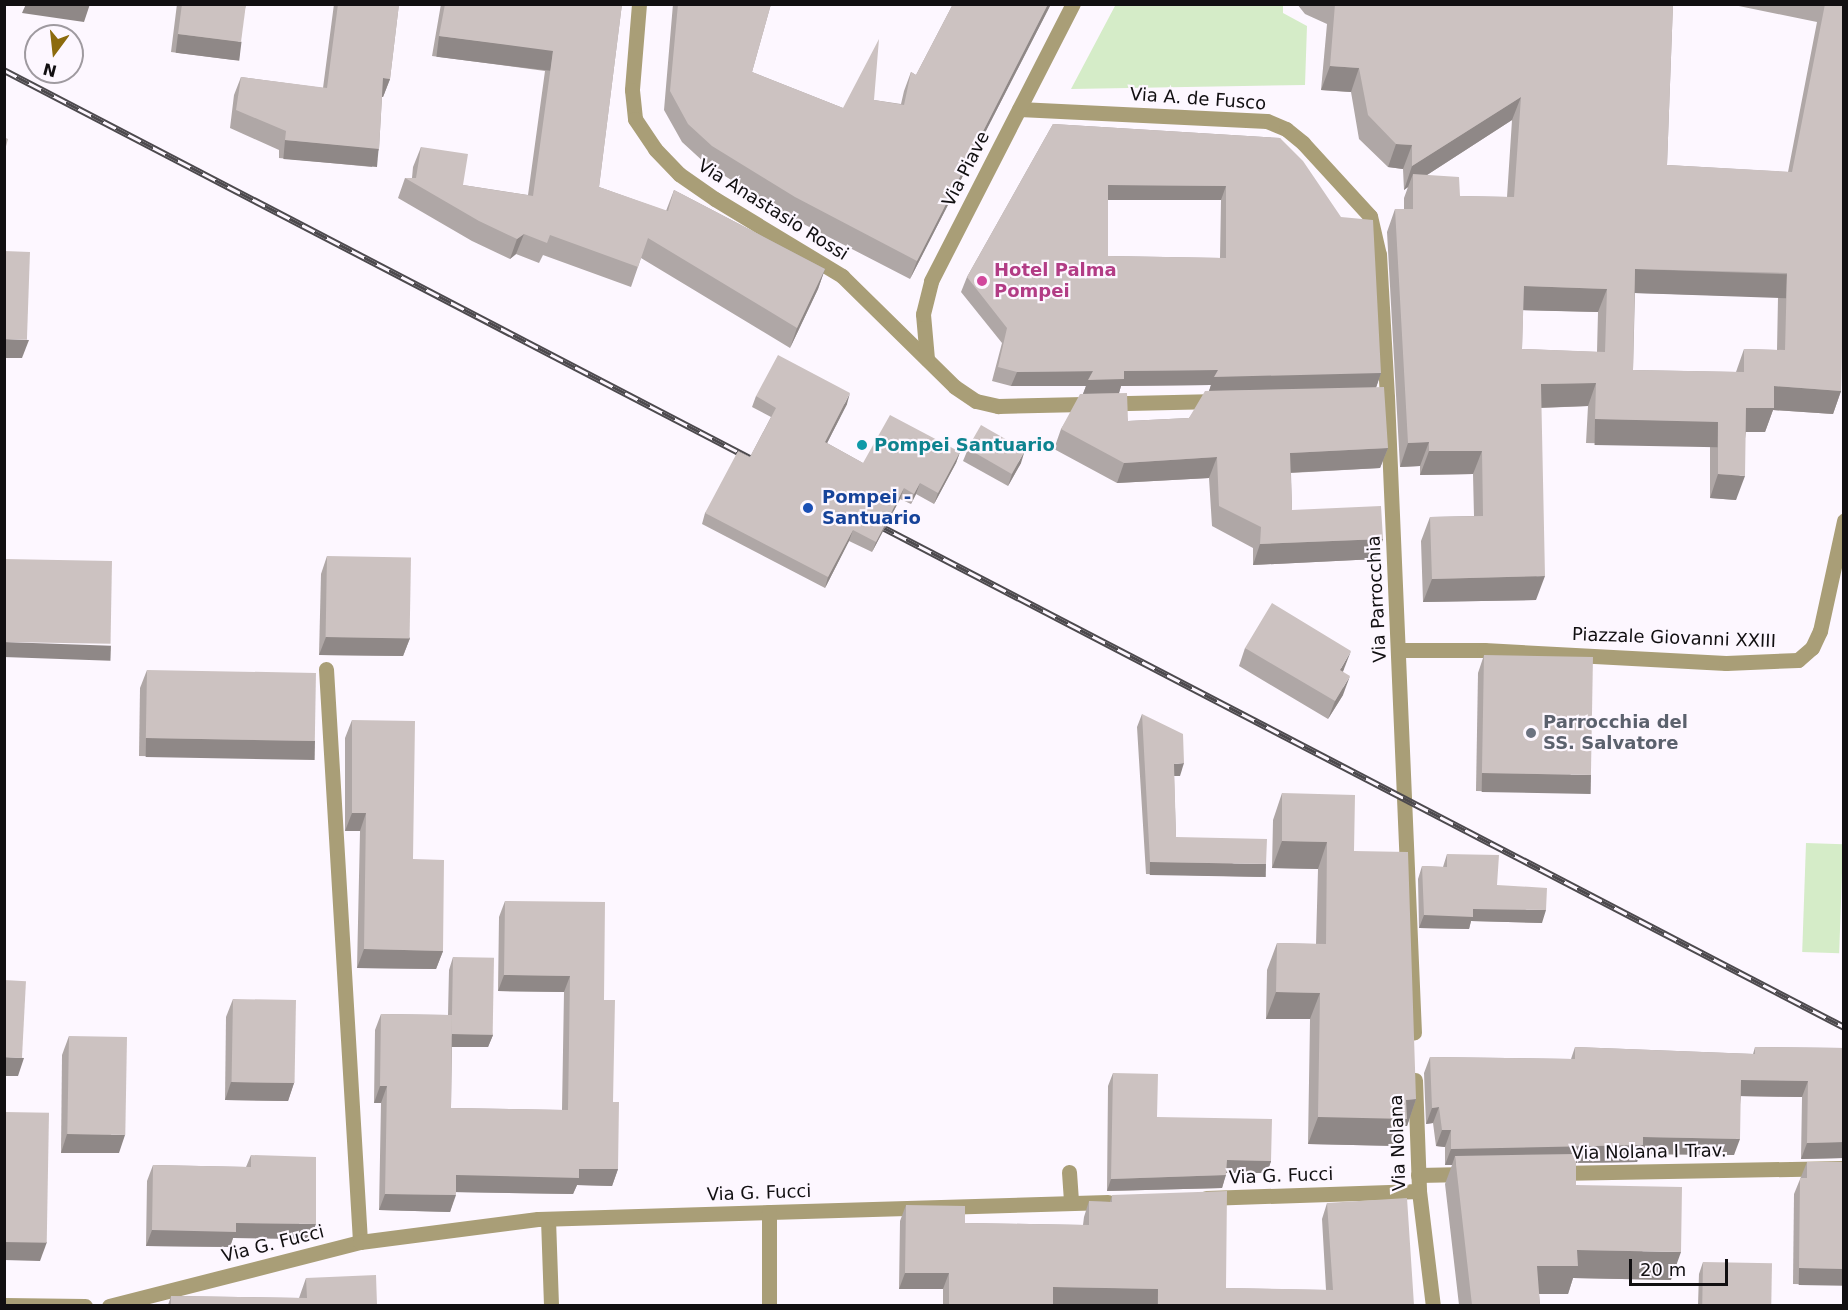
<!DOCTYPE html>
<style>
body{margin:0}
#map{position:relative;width:1848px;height:1310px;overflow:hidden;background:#fdf7ff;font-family:"DejaVu Sans",sans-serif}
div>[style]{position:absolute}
.green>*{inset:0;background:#d5ecc8;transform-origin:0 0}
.minor>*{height:15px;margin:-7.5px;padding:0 7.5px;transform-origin:7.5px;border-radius:7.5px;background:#a99e77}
.rail>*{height:7px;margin-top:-3.5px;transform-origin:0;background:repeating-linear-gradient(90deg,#fdf7ff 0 14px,#4d4a4e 0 28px);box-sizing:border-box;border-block:2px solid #4d4a4e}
.wall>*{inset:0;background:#afa7a6}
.shaded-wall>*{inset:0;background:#8f8887;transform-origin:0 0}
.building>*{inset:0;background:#ccc2c1;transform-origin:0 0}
.dots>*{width:16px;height:16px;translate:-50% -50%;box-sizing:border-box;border:3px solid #fdf7ff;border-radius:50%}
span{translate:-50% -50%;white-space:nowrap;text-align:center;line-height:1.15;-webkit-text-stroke:4.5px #fdf7ff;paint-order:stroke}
.street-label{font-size:18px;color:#110f11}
.hotel-label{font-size:18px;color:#b23c85;font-weight:700}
.left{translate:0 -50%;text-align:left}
.culture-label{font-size:18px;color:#0d838f;font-weight:700}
.transit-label{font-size:18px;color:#164399;font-weight:700}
.worship-label{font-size:18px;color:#5b616d;font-weight:700}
.frame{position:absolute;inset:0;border:6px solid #110f11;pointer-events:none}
.north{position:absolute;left:24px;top:24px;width:60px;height:60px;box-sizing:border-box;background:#fdf7ff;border:2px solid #9f9aa0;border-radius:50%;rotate:195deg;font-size:16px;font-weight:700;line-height:24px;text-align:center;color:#110f11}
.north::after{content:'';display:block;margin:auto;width:21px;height:27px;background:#8c6b0d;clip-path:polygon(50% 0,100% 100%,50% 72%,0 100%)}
.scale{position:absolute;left:1629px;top:1259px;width:99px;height:27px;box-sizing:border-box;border:3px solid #110f11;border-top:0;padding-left:8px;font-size:18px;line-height:21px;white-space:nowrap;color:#110f11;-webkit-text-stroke:4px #fdf7ff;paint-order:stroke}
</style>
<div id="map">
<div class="green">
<i style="clip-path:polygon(1116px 4px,1283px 5px,1283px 13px,1307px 26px,1305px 85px,1071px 89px)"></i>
<i style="left:1806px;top:843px;width:37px;height:109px;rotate:2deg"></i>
</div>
<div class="minor">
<i style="left:639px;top:4px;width:86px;rotate:94.7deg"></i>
<i style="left:632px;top:90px;width:29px;rotate:84deg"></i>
<i style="left:635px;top:119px;width:36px;rotate:56deg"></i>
<i style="left:655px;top:149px;width:35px;rotate:46deg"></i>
<i style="left:679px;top:174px;width:44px;rotate:34.8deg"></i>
<i style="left:715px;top:199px;width:149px;rotate:31.2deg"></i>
<i style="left:842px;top:276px;width:158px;rotate:44.5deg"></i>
<i style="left:955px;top:387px;width:25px;rotate:34deg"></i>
<i style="left:976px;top:401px;width:23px;rotate:13deg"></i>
<i style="left:998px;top:406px;width:220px;rotate:-1.3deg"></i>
<i style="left:1019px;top:109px;width:248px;rotate:2.8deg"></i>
<i style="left:1267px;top:121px;width:21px;rotate:23deg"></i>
<i style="left:1286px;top:129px;width:22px;rotate:39deg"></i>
<i style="left:1303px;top:143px;width:99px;rotate:47.5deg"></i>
<i style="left:1370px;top:216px;width:39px;rotate:77deg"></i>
<i style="left:1379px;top:254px;width:143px;rotate:86.8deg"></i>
<i style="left:1387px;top:397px;width:636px;rotate:87.57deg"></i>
<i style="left:927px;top:359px;width:45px;rotate:-95.1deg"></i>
<i style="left:923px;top:314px;width:34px;rotate:-76deg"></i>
<i style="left:931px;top:281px;width:311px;rotate:-62.9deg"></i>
<i style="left:1400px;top:650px;width:84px"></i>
<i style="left:1484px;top:650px;width:242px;rotate:3.1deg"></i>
<i style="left:1726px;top:663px;width:72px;rotate:-2.4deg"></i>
<i style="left:1798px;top:660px;width:18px;rotate:-41deg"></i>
<i style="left:1812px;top:648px;width:19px;rotate:-65deg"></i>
<i style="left:1820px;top:631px;width:113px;rotate:-77.7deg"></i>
<i style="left:326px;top:669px;width:574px;rotate:86.6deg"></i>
<i style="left:1415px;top:1080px;width:111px;rotate:87.9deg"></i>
<i style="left:1419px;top:1191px;width:116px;rotate:83.1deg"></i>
<i style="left:1069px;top:1172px;width:31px;rotate:86deg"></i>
<i style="left:1556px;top:1173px;width:288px;rotate:-1deg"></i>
<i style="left:1418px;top:1175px;width:48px;rotate:-1.2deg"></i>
<i style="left:1206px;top:1198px;width:213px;rotate:-1.9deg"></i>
<i style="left:548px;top:1219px;width:87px;rotate:88deg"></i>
<i style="left:4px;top:1305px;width:81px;rotate:0.7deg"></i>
<i style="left:109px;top:1306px;width:259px;rotate:-14.3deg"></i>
<i style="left:360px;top:1242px;width:179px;rotate:-7.4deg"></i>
<i style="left:538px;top:1219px;width:570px;rotate:-1.71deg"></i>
<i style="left:769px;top:1306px;width:94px;rotate:-90deg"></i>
</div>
<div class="rail">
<i style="left:4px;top:70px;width:843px;rotate:27.48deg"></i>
<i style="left:869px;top:520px;width:1099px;rotate:27.47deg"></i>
</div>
<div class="wall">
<i style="clip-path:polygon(177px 4px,246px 4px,234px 60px,171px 52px)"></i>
<i style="clip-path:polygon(334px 4px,399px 4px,390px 79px,383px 97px,382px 97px,379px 149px,372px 167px,279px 158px,279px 150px,230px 128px,234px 95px,241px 77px,323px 88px)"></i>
<i style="clip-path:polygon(441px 4px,622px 4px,599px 187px,666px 211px,674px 190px,825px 269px,818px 289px,790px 348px,641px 258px,631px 287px,543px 255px,539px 263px,516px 254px,510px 259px,472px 241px,398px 198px,405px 178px,412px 178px,413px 167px,421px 147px,463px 185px,528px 195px,545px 71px,432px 56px)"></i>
<i style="clip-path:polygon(673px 4px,771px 4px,752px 72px,843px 108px,874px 100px,901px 104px,904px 91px,911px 72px,916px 75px,953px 4px,1051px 4px,910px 279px,788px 216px,706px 164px,682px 142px,664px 110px)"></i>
<i style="clip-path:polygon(evenodd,1297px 4px,1673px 4px,1667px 165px,1788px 172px,1817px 22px,1729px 4px,1844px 4px,1841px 391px,1833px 414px,1773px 410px,1765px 432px,1746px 432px,1736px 500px,1710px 498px,1710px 446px,1586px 443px,1588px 406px,1541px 408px,1536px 600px,1423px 602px,1421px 541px,1430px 517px,1474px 516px,1473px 474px,1420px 475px,1420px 466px,1400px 467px,1387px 232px,1395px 209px,1404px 209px,1404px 198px,1408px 187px,1404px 190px,1403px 169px,1388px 167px,1359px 139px,1351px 92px,1321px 90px,1327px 24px,1305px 14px,1297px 4px,1512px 120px,1507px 197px,1460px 196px,1427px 175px,1512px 120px,1297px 4px,1635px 293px,1778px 297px,1777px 350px,1744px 349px,1736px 372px,1633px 370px,1635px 293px,1297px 4px,1523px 310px,1598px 312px,1597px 352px,1522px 349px,1523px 310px)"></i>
<i style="clip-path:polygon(evenodd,1053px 124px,1280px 138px,1381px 373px,1376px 387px,1388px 448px,1380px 468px,1291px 473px,1292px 510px,1383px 539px,1376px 559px,1253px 565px,1253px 548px,1212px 526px,1209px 478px,1117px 483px,1054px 449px,1061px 429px,1083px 394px,1086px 386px,1011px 386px,992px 381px,1002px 343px,961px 292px,967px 277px,1053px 124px,1108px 200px,1221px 200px,1220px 258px,1108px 256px,1108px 200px,1053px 124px,1211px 385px,1209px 391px,1189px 418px,1128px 421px,1119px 393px,1121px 386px,1211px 385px)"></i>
<i style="clip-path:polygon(756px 396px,847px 404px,827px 443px,863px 463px,960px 452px,956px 463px,934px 504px,916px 494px,911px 504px,900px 499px,872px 552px,849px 541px,825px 588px,702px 524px,705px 513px,750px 457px,771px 417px,752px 407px)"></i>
<i style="clip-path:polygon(968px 449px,1021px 463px,1008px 486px,963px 461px)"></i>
<i style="clip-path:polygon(327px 556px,410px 638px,403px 656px,319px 655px,321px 574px)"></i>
<i style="clip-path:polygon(1245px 648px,1344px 669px,1343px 672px,1343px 695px,1328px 719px,1239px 666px)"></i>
<i style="clip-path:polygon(1484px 655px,1584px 793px,1476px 791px,1478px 673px)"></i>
<i style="clip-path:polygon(147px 670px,315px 741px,308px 759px,139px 756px,140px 688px)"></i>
<i style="clip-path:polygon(1142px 714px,1180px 776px,1174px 776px,1176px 837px,1262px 877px,1146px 874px,1137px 727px)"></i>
<i style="clip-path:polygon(352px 720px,443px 951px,436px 969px,357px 968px,360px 831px,345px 831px,345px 738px)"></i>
<i style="clip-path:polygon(1282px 793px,1354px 851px,1416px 1099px,1407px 1126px,1404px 1126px,1397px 1146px,1308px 1144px,1310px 1019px,1266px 1019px,1267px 970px,1277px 943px,1316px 944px,1318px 869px,1272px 868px,1273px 820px)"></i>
<i style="clip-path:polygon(1447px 854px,1497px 885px,1542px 923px,1471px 921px,1469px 929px,1419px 928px,1418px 879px,1422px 866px,1443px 867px)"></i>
<i style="clip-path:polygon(505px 901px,604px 1000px,613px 1102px,618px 1169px,612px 1186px,577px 1185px,573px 1194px,456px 1192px,450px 1212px,379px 1210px,381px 1103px,374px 1103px,375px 1030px,381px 1014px,448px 1015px,449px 970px,453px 957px,493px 1035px,488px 1047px,452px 1047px,451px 1108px,562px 1110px,564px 992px,498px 991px,499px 917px)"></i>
<i style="clip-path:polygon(233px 999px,294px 1083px,288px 1101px,225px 1100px,226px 1017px)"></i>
<i style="clip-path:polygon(69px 1036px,119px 1153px,61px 1153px,62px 1055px)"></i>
<i style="clip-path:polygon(1575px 1047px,1753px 1054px,1755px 1047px,1844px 1048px,1844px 1158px,1801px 1159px,1802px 1097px,1741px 1096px,1734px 1155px,1640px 1154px,1637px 1162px,1576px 1163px,1576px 1185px,1671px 1280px,1573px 1278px,1568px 1294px,1539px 1294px,1540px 1305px,1459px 1305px,1445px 1184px,1452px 1165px,1445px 1165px,1445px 1147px,1436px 1146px,1433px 1123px,1426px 1124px,1424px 1073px,1430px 1057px,1571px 1059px)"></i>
<i style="clip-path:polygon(1113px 1073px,1157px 1117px,1271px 1161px,1267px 1173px,1226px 1173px,1222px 1188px,1107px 1191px,1108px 1086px)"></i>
<i style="clip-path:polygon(251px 1155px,310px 1239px,233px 1238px,230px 1247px,146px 1246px,147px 1181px,153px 1165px,246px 1167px)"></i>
<i style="clip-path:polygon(1807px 1162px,1844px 1162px,1844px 1285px,1793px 1284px,1794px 1194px)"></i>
<i style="clip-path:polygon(1112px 1195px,1226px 1288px,1326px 1290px,1322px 1219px,1327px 1203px,1414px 1305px,1153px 1305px,1053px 1303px,1053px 1305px,943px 1305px,943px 1289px,899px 1289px,900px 1221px,906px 1205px,965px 1223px,1083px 1225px,1084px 1217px,1089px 1201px,1110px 1202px)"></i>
<i style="clip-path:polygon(1703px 1262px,1772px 1305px,1698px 1305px,1699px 1274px)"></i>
<i style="clip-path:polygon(306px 1278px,377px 1305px,168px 1305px,171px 1296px,299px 1298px)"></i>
</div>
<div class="shaded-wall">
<i style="clip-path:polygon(26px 4px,90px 4px,84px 22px,22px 13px)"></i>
<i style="clip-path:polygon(1048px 4px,1051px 4px,910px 279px,917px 261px)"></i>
<i style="left:178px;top:34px;width:64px;height:19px;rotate:7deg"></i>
<i style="left:439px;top:36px;width:115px;height:21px;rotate:7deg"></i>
<i style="clip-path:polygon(1330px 66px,1359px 68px,1351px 92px,1321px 90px)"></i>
<i style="clip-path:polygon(383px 78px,390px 79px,383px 97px,377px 96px)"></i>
<i style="clip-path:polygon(1521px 97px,1512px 120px,1413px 184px,1413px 174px,1408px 187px,1404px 190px,1412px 166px)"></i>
<i style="left:285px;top:140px;width:94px;height:19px;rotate:5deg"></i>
<i style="clip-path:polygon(1396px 144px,1412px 145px,1403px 169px,1388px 167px)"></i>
<i style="clip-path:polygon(1108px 185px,1226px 186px,1221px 200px,1103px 200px)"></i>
<i style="clip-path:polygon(524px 234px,516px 254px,510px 259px,517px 239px)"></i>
<i style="clip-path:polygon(825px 269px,818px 289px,790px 348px,797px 328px)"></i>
<i style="left:1635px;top:269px;width:152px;height:24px;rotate:2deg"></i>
<i style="clip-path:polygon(1524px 286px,1607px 289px,1598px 312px,1516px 310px)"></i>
<i style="clip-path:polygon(4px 339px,29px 340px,22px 358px,4px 358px)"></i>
<i style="clip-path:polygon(1218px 370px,1381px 373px,1376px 388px,1209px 391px,1211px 385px,1121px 386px,1119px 393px,1083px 394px,1086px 386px,1011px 386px,1017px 372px)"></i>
<i style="clip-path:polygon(1596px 383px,1588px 406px,1532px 408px,1541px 384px)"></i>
<i style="clip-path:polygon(1774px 386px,1841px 391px,1833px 414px,1773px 410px,1765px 432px,1737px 432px,1746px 408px)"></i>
<i style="clip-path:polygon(850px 393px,847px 404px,822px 453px,825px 442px)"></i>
<i style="left:1595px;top:419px;width:123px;height:26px;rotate:1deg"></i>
<i style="clip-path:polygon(1429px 442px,1420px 466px,1400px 467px,1408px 443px)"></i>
<i style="clip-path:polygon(1388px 448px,1380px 468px,1283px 473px,1290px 453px)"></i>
<i style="clip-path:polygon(1025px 450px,1021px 463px,1008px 486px,1012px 474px)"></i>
<i style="clip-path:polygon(1429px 451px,1482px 451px,1473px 474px,1420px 475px)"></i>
<i style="clip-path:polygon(960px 452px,956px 463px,934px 504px,938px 493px)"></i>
<i style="clip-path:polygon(1217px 457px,1209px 478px,1117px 483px,1124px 463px)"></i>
<i style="clip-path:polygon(1718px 474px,1745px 476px,1736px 500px,1710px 498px)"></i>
<i style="clip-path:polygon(920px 483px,916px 494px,911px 504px,914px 494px)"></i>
<i style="clip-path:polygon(904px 488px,900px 499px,872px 552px,876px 542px)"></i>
<i style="clip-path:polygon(853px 530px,849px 541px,825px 588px,828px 577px)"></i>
<i style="clip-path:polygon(1383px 539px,1376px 559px,1253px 565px,1260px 544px)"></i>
<i style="clip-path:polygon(1545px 576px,1536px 600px,1423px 602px,1432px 579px)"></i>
<i style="clip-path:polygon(326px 637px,410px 638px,403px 656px,319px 655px)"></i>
<i style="left:4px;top:642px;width:107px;height:15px;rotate:2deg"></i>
<i style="clip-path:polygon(1351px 651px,1344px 669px,1333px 689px,1340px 670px)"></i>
<i style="clip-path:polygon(1350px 676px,1343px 695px,1328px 719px,1335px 701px)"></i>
<i style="left:146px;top:738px;width:169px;height:19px;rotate:1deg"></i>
<i style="clip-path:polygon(1184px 763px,1180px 776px,1169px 776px,1174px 764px)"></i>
<i style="left:1482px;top:773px;width:109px;height:19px;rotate:1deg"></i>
<i style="clip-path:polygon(352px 813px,366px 813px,360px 831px,345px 831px)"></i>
<i style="clip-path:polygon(1282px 841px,1327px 842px,1318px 869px,1272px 868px)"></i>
<i style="left:1150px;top:862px;width:116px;height:13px;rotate:1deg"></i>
<i style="clip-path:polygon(1473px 909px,1546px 910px,1542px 923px,1471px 921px,1469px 929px,1419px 928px,1424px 915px)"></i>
<i style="clip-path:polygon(364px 949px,443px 951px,436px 969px,357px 968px)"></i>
<i style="clip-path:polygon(504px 975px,570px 976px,564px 992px,498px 991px)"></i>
<i style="clip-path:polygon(1276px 992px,1320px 993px,1310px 1019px,1266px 1019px)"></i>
<i style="clip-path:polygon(452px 1034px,493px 1035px,488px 1047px,447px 1047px)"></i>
<i style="clip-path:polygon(4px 1057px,24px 1058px,18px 1076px,4px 1076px)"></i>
<i style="clip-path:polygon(1741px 1080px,1808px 1081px,1802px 1097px,1735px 1096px)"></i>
<i style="clip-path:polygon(231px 1082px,294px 1083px,288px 1101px,225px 1100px)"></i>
<i style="clip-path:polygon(380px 1086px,387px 1086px,381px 1103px,374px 1103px)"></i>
<i style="clip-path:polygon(1416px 1099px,1407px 1126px,1404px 1126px,1397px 1146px,1308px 1144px,1318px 1117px,1406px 1100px)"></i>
<i style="clip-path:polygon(1439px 1107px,1433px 1123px,1426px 1124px,1432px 1108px)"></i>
<i style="clip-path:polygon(1442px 1130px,1451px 1130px,1445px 1147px,1436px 1146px)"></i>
<i style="clip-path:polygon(67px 1134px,125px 1135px,119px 1153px,61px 1153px)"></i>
<i style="clip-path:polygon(1643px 1137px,1740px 1139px,1734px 1155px,1640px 1154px,1637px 1162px,1456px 1165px,1455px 1156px,1452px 1165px,1445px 1165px,1451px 1149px)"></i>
<i style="clip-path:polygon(1844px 1142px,1844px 1158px,1801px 1159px,1807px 1143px)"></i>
<i style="clip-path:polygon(1227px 1160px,1271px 1161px,1267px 1173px,1222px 1173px)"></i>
<i style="clip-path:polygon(579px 1169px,618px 1169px,612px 1186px,577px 1185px,573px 1194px,450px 1192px,456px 1175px)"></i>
<i style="clip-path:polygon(1226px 1175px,1222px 1188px,1107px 1191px,1111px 1179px)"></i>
<i style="clip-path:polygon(385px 1194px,456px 1195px,450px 1212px,379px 1210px)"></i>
<i style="clip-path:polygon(236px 1223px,316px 1224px,310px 1239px,233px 1238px,230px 1247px,146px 1246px,152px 1230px)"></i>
<i style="clip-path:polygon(4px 1242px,47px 1242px,40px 1261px,4px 1260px)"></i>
<i style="clip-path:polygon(1577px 1250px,1681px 1252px,1671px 1280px,1573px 1278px,1568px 1294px,1527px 1294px,1537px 1266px)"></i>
<i style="left:1799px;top:1268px;width:45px;height:17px;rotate:1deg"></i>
<i style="clip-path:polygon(905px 1273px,949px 1273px,943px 1289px,899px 1289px)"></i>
<i style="left:1053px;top:1287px;width:105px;height:17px;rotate:1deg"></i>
</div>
<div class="building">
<i style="clip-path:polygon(182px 4px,246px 4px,241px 42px,178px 34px)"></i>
<i style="clip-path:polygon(338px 4px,399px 4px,390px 79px,383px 78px,379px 149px,285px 140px,286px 131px,236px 110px,241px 77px,327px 88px)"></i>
<i style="clip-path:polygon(445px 4px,622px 4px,599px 187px,668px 211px,674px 190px,825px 269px,797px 328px,648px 238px,638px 267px,550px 235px,547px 243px,524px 234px,517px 239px,479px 221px,405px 178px,416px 178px,421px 147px,468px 154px,463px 185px,533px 196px,553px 51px,439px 36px)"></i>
<i style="clip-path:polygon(678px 4px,771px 4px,752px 72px,843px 108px,879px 39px,874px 100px,904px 105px,911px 72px,916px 75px,953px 4px,1048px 4px,917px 261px,795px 197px,712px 146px,688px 124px,670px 91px)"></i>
<i style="clip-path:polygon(evenodd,1335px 4px,1673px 4px,1667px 165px,1792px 172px,1825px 4px,1844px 4px,1844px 255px,1841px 391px,1774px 386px,1774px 408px,1746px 408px,1745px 476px,1718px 474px,1718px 422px,1595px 419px,1596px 383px,1541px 384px,1545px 576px,1432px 579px,1430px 517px,1483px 516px,1482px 451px,1429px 451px,1429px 442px,1408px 443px,1395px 209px,1413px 209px,1413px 174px,1459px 177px,1460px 196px,1514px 197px,1521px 97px,1412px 166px,1412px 145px,1396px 144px,1368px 115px,1359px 68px,1330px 66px,1335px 4px,1635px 269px,1787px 273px,1785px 350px,1744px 349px,1744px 372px,1633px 370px,1635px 269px,1335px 4px,1524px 286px,1607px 289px,1605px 352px,1522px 349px,1524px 286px)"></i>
<i style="clip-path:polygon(evenodd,1053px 124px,1280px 138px,1303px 161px,1341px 217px,1373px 220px,1381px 373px,1214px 377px,1218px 370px,1124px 371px,1124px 379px,1088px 380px,1093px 371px,1017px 372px,998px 367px,1007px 328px,967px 277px,1053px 124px,1108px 185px,1226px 186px,1226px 258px,1108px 256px,1108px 185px)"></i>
<i style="clip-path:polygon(4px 137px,8px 139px,4px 154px)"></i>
<i style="left:4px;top:251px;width:26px;height:88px;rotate:2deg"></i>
<i style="clip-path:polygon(778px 355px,850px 393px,825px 442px,863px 463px,890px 415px,960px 452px,938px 493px,920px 483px,914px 494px,904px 488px,876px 542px,853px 530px,828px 577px,705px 513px,738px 451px,750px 457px,776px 408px,756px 396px)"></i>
<i style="clip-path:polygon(1384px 387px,1388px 448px,1290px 453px,1292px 510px,1381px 506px,1383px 539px,1260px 544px,1261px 527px,1219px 506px,1217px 457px,1124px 463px,1061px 429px,1080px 394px,1127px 393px,1128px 421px,1189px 418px,1205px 391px)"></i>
<i style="left:981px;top:425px;width:51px;height:27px;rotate:30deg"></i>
<i style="left:327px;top:556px;width:84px;height:81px;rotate:1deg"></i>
<i style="left:4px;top:559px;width:108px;height:83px;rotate:1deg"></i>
<i style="clip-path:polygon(1272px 603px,1351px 651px,1340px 670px,1350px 676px,1335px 701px,1245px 648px)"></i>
<i style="left:1484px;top:655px;width:109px;height:118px;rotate:1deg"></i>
<i style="left:147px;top:670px;width:169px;height:68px;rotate:1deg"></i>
<i style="clip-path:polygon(1142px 714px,1183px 734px,1184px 763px,1174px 764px,1176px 837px,1267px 839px,1266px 864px,1150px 862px)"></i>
<i style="clip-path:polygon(352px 720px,415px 721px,413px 859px,444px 860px,443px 951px,364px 949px,366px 813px,352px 813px)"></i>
<i style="clip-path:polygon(1282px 793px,1355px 795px,1354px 851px,1408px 852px,1416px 1099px,1406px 1100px,1407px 1119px,1318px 1117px,1320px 993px,1276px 992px,1277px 943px,1326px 944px,1327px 842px,1282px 841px)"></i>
<i style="clip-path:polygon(1447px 854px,1499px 855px,1497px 885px,1547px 888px,1546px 910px,1473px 909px,1473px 917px,1424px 915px,1422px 866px,1447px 867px)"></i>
<i style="clip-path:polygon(505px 901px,605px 902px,604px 1000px,615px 1000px,613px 1102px,619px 1102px,618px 1169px,579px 1169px,579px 1178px,456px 1175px,456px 1195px,385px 1194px,387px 1086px,380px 1086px,381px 1014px,452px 1015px,451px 1108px,568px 1110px,570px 976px,504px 975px)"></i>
<i style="left:453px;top:957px;width:41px;height:77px;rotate:1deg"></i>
<i style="left:4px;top:980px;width:22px;height:77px;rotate:3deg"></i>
<i style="left:233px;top:999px;width:63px;height:83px;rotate:1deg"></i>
<i style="left:69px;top:1036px;width:58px;height:98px;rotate:1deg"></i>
<i style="clip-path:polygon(1575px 1047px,1755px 1054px,1755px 1047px,1844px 1048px,1844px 1142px,1807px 1143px,1808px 1081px,1741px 1080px,1740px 1139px,1643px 1137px,1643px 1145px,1451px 1149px,1451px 1130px,1442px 1130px,1439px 1107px,1432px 1108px,1430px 1057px,1575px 1059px)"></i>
<i style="clip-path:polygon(1113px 1073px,1158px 1074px,1157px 1117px,1272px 1119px,1271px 1161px,1227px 1160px,1226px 1175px,1111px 1179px)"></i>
<i style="left:4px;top:1112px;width:45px;height:130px;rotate:1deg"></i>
<i style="clip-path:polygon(1576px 1154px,1576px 1185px,1682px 1187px,1681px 1252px,1577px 1250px,1578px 1266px,1537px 1266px,1540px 1305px,1472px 1305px,1455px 1156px)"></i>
<i style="clip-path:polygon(251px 1155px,316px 1157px,316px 1224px,236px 1223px,236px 1232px,152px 1230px,153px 1165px,251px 1167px)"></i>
<i style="clip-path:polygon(1807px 1162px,1844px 1162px,1844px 1269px,1799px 1268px,1800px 1178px,1807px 1178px)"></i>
<i style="clip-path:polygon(1227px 1191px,1226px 1288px,1333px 1290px,1327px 1203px,1407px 1198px,1414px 1305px,1158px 1305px,1158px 1289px,1053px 1287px,1053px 1305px,949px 1305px,949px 1273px,905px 1273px,906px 1205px,965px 1206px,965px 1223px,1089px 1225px,1089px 1201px,1112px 1202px,1112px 1195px)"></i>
<i style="left:1703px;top:1262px;width:69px;height:43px;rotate:1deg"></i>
<i style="clip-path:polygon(376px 1275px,377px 1305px,171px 1305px,171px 1296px,307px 1298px,306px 1278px)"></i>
</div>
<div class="dots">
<i style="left:982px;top:281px;background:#d1479c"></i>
<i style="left:862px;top:445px;background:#0f9aa8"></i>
<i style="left:808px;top:508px;background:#1a4fb4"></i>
<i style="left:1531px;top:733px;background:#6b7280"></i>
</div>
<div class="street-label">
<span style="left:1198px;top:99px;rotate:4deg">Via A. de Fusco</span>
<span style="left:966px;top:169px;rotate:-63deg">Via Piave</span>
<span style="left:773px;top:210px;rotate:32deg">Via Anastasio Rossi</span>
<span style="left:1377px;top:599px;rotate:-93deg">Via Parrocchia</span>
<span style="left:1674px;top:638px;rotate:2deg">Piazzale Giovanni XXIII</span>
<span style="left:1398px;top:1143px;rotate:-92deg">Via Nolana</span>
<span style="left:1649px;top:1152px;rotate:-1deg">Via Nolana I Trav.</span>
<span style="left:1281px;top:1176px;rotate:-2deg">Via G. Fucci</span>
<span style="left:759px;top:1193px;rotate:-2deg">Via G. Fucci</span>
<span style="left:273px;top:1244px;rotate:-14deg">Via G. Fucci</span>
</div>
<div class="hotel-label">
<span class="left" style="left:994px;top:281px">Hotel Palma<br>Pompei</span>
</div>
<div class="culture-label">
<span class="left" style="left:874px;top:445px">Pompei Santuario</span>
</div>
<div class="transit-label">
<span class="left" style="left:822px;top:508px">Pompei -<br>Santuario</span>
</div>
<div class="worship-label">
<span class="left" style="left:1543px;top:733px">Parrocchia del<br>SS. Salvatore</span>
</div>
<div class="frame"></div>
<div class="north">N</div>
<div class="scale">20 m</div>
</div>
